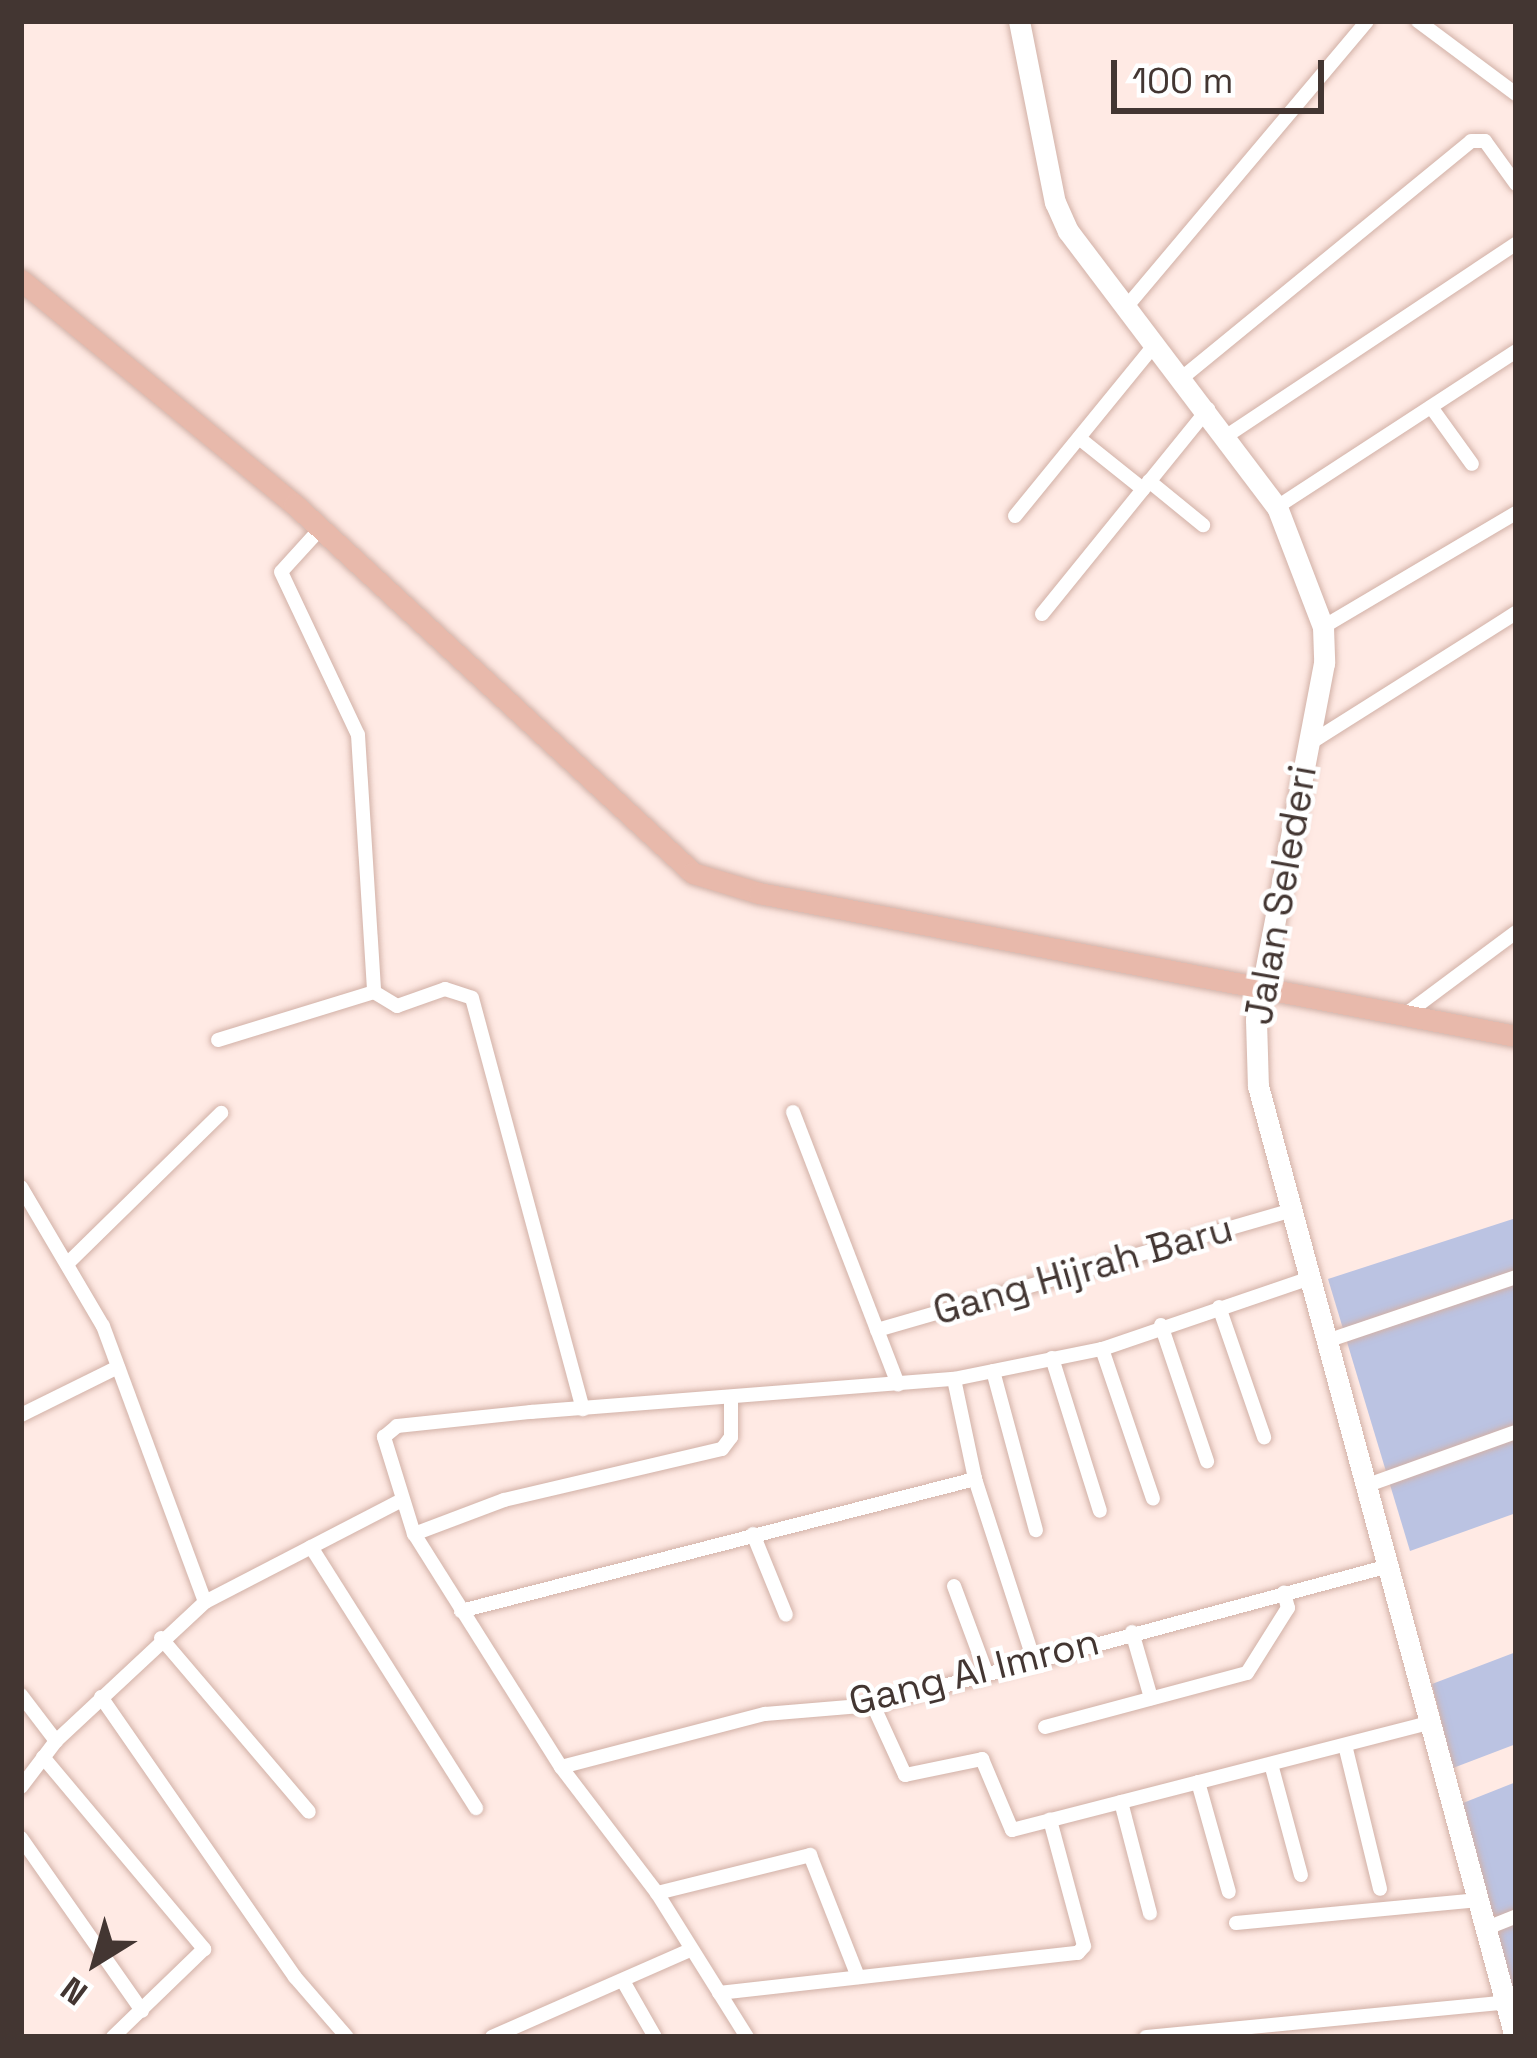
<!DOCTYPE html>
<style>
body{margin:0}
#map{position:relative;width:1537px;height:2058px;overflow:hidden;background:#ffeae4;font-family:"Space Grotesk",sans-serif}
div>[style]{position:absolute}
.green>*{inset:0;background:#bbc3e2}
.roads{filter:drop-shadow(0 0 3px #d2b1a7) drop-shadow(0 0 3px #d2b1a7)}
.street>*{height:14px;margin:-7px;padding:0 7px;transform-origin:7px;border-radius:7px;background:#fff}
.secondary>*{height:21px;margin:-10.5px;padding:0 10.5px;transform-origin:10.5px;border-radius:10.5px;background:#fff}
.primary>*{height:21px;margin:-10.5px;padding:0 10.5px;transform-origin:10.5px;border-radius:10.5px;background:#e8b9ab}
span{translate:-50% -50%;white-space:nowrap;text-align:center;line-height:1.15;-webkit-text-stroke:9px #fff;paint-order:stroke}
.street-label{font-size:39px;color:#433632}
.frame{position:absolute;inset:0;border:24px solid #433632;pointer-events:none}
.north{position:absolute;left:36px;top:1902px;width:120px;height:120px;-webkit-text-stroke:9px #fff;paint-order:stroke;rotate:217deg;font-size:33px;font-weight:700;line-height:48px;text-align:center;color:#433632}
.north::after{content:'';display:block;margin:auto;width:42px;height:54px;background:#433632;clip-path:polygon(50% 0,100% 100%,50% 72%,0 100%)}
.scale{position:absolute;left:1111px;top:60px;width:213px;height:54px;box-sizing:border-box;border:6px solid #433632;border-top:0;padding-left:15px;font-size:36px;line-height:42px;white-space:nowrap;color:#433632;-webkit-text-stroke:9px #fff;paint-order:stroke}
</style>
<div id="map">
<div class="green">
<i style="clip-path:polygon(1516px 1218px,1516px 1513px,1410px 1551px,1328px 1279px)"></i>
<i style="clip-path:polygon(1516px 1652px,1516px 1744px,1453px 1768px,1432px 1684px)"></i>
<i style="clip-path:polygon(1516px 1782px,1516px 2002px,1463px 1803px)"></i>
</div>
<div class="roads">
<div class="street">
<i style="left:1418px;top:21px;width:122px;rotate:36.7deg"></i>
<i style="left:1128px;top:305px;width:371px;rotate:-49.9deg"></i>
<i style="left:1183px;top:377px;width:372px;rotate:-39.3deg"></i>
<i style="left:1471px;top:141px;width:14px"></i>
<i style="left:1485px;top:141px;width:53px;rotate:54.2deg"></i>
<i style="left:1431px;top:407px;width:70px;rotate:54.3deg"></i>
<i style="left:1228px;top:435px;width:346px;rotate:-33.6deg"></i>
<i style="left:1079px;top:438px;width:82px;rotate:38.6deg"></i>
<i style="left:1149px;top:481px;width:70px;rotate:39.2deg"></i>
<i style="left:1277px;top:507px;width:285px;rotate:-33.1deg"></i>
<i style="left:1015px;top:516px;width:223px;rotate:-50.8deg"></i>
<i style="left:321px;top:528px;width:59px;rotate:132.3deg"></i>
<i style="left:281px;top:572px;width:180px;rotate:64.7deg"></i>
<i style="left:358px;top:735px;width:257px;rotate:86.4deg"></i>
<i style="left:1042px;top:614px;width:264px;rotate:-51deg"></i>
<i style="left:1323px;top:627px;width:224px;rotate:-30.6deg"></i>
<i style="left:1307px;top:745px;width:247px;rotate:-32.3deg"></i>
<i style="left:1402px;top:1017px;width:142px;rotate:-36.7deg"></i>
<i style="left:218px;top:1040px;width:163px;rotate:-17.1deg"></i>
<i style="left:374px;top:992px;width:27px;rotate:31deg"></i>
<i style="left:397px;top:1006px;width:51px;rotate:-19.5deg"></i>
<i style="left:445px;top:989px;width:28px;rotate:18deg"></i>
<i style="left:472px;top:998px;width:426px;rotate:74.9deg"></i>
<i style="left:793px;top:1112px;width:292px;rotate:68.9deg"></i>
<i style="left:21px;top:1187px;width:161px;rotate:59.5deg"></i>
<i style="left:103px;top:1326px;width:294px;rotate:69.7deg"></i>
<i style="left:67px;top:1264px;width:216px;rotate:-44.4deg"></i>
<i style="left:1219px;top:1307px;width:138px;rotate:70.9deg"></i>
<i style="left:1161px;top:1325px;width:144px;rotate:71.3deg"></i>
<i style="left:877px;top:1330px;width:430px;rotate:-16.1deg"></i>
<i style="left:1327px;top:1341px;width:200px;rotate:-18.7deg"></i>
<i style="left:1102px;top:1349px;width:158px;rotate:71.2deg"></i>
<i style="left:1052px;top:1358px;width:160px;rotate:72.6deg"></i>
<i style="left:993px;top:1371px;width:165px;rotate:74.9deg"></i>
<i style="left:954px;top:1379px;width:102px;rotate:78.1deg"></i>
<i style="left:975px;top:1479px;width:188px;rotate:72deg"></i>
<i style="left:21px;top:1415px;width:108px;rotate:-26.3deg"></i>
<i style="left:1365px;top:1486px;width:160px;rotate:-19.7deg"></i>
<i style="left:414px;top:1534px;width:96px;rotate:-20.7deg"></i>
<i style="left:504px;top:1500px;width:224px;rotate:-13.2deg"></i>
<i style="left:722px;top:1449px;width:15px;rotate:-53deg"></i>
<i style="left:731px;top:1437px;width:35px;rotate:-90deg"></i>
<i style="left:753px;top:1534px;width:87px;rotate:67.8deg"></i>
<i style="left:311px;top:1547px;width:309px;rotate:57.7deg"></i>
<i style="left:954px;top:1586px;width:92px;rotate:69.6deg"></i>
<i style="left:461px;top:1611px;width:531px;rotate:-14.4deg"></i>
<i style="left:1132px;top:1632px;width:69px;rotate:73.9deg"></i>
<i style="left:161px;top:1638px;width:228px;rotate:49.6deg"></i>
<i style="left:21px;top:1695px;width:58px;rotate:52.7deg"></i>
<i style="left:101px;top:1697px;width:341px;rotate:55.3deg"></i>
<i style="left:295px;top:1977px;width:79px;rotate:49.1deg"></i>
<i style="left:873px;top:1705px;width:77px;rotate:65.4deg"></i>
<i style="left:905px;top:1775px;width:79px;rotate:-11.7deg"></i>
<i style="left:982px;top:1759px;width:77px;rotate:67.1deg"></i>
<i style="left:1012px;top:1830px;width:431px;rotate:-14.4deg"></i>
<i style="left:1045px;top:1727px;width:209px;rotate:-15deg"></i>
<i style="left:1247px;top:1673px;width:77px;rotate:-57.8deg"></i>
<i style="left:1288px;top:1608px;width:16px;rotate:-105deg"></i>
<i style="left:1345px;top:1745px;width:148px;rotate:76.3deg"></i>
<i style="left:43px;top:1757px;width:251px;rotate:50deg"></i>
<i style="left:204px;top:1949px;width:127px;rotate:136deg"></i>
<i style="left:1271px;top:1764px;width:115px;rotate:74.9deg"></i>
<i style="left:561px;top:1767px;width:211px;rotate:-14.6deg"></i>
<i style="left:765px;top:1714px;width:108px;rotate:-4.8deg"></i>
<i style="left:873px;top:1705px;width:530px;rotate:-15.08deg"></i>
<i style="left:1198px;top:1782px;width:114px;rotate:74.3deg"></i>
<i style="left:21px;top:1787px;width:58px;rotate:-52.7deg"></i>
<i style="left:56px;top:1741px;width:204px;rotate:-43deg"></i>
<i style="left:205px;top:1602px;width:217px;rotate:-27.4deg"></i>
<i style="left:1121px;top:1802px;width:115px;rotate:75.4deg"></i>
<i style="left:21px;top:1838px;width:211px;rotate:55deg"></i>
<i style="left:657px;top:1893px;width:158px;rotate:-13.9deg"></i>
<i style="left:810px;top:1855px;width:131px;rotate:68.5deg"></i>
<i style="left:1236px;top:1923px;width:244px;rotate:-5.4deg"></i>
<i style="left:1487px;top:1928px;width:31px;rotate:-22deg"></i>
<i style="left:623px;top:1981px;width:64px;rotate:60.3deg"></i>
<i style="left:719px;top:1993px;width:361px;rotate:-6.4deg"></i>
<i style="left:1078px;top:1953px;width:9px;rotate:-49deg"></i>
<i style="left:1084px;top:1946px;width:131px;rotate:-105.1deg"></i>
<i style="left:492px;top:2037px;width:216px;rotate:-23.7deg"></i>
<i style="left:747px;top:2037px;width:170px;rotate:-122deg"></i>
<i style="left:657px;top:1893px;width:158px;rotate:-127.3deg"></i>
<i style="left:561px;top:1767px;width:275px;rotate:-122.2deg"></i>
<i style="left:414px;top:1534px;width:102px;rotate:-107.2deg"></i>
<i style="left:384px;top:1437px;width:17px;rotate:-40deg"></i>
<i style="left:397px;top:1426px;width:135px;rotate:-6deg"></i>
<i style="left:531px;top:1412px;width:424px;rotate:-4.5deg"></i>
<i style="left:954px;top:1379px;width:151px;rotate:-11.5deg"></i>
<i style="left:1102px;top:1349px;width:218px;rotate:-18.8deg"></i>
<i style="left:1146px;top:2037px;width:364px;rotate:-5.5deg"></i>
</div>
<div class="secondary">
<i style="left:1019px;top:21px;width:185px;rotate:78.8deg"></i>
<i style="left:1055px;top:202px;width:32px;rotate:66deg"></i>
<i style="left:1068px;top:231px;width:346px;rotate:52.9deg"></i>
<i style="left:1277px;top:507px;width:129px;rotate:69deg"></i>
<i style="left:1323px;top:627px;width:36px;rotate:88deg"></i>
<i style="left:1324px;top:663px;width:363px;rotate:100.8deg"></i>
<i style="left:1256px;top:1020px;width:66px;rotate:88.3deg"></i>
<i style="left:1258px;top:1086px;width:985px;rotate:74.88deg"></i>
</div>
<div class="primary">
<i style="left:21px;top:280px;width:353px;rotate:39.4deg"></i>
<i style="left:294px;top:504px;width:543px;rotate:42.76deg"></i>
<i style="left:693px;top:873px;width:69px;rotate:16.9deg"></i>
<i style="left:759px;top:893px;width:770px;rotate:10.7deg"></i>
</div>
</div>
<div class="street-label">
<span style="left:1281px;top:895px;rotate:-80deg">Jalan Selederi</span>
<span style="left:1083px;top:1270px;rotate:-16deg">Gang Hijrah Baru</span>
<span style="left:974px;top:1672px;rotate:-14deg">Gang Al Imron</span>
</div>
<div class="frame"></div>
<div class="north">N</div>
<div class="scale">100 m</div>
</div>
